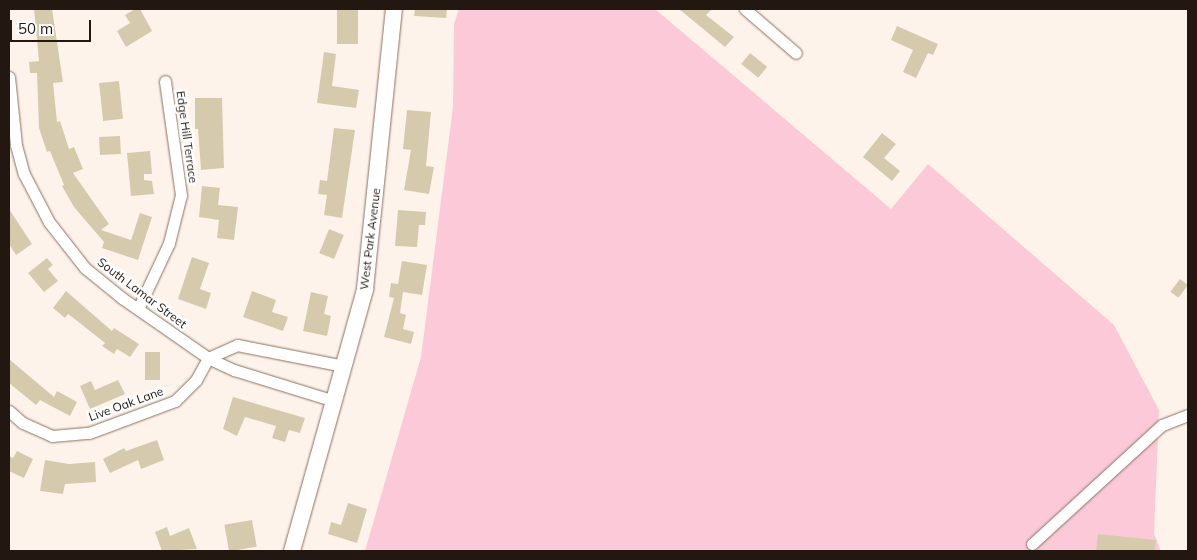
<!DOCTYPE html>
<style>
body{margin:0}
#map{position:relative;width:1197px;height:560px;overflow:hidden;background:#fef3eb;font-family:Mulish,sans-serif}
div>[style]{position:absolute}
.green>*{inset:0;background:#fcc9d8}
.building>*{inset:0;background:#d6caad;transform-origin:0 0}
.roads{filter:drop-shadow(0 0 1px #8a715f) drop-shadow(0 0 1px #8a715f)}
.street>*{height:11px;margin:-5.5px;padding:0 5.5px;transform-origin:5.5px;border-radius:5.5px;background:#fff}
.secondary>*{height:16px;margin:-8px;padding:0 8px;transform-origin:8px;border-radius:8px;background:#fff}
span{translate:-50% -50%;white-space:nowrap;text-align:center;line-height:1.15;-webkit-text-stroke:5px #fff;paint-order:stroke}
.street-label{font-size:12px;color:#221811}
.frame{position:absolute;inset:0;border:10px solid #221811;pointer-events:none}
.scale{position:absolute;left:10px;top:20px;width:81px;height:22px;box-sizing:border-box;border:2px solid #221811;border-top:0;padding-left:6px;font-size:15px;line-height:18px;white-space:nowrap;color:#221811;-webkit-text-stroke:4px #fff;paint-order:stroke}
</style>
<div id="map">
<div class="green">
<i style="clip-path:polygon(459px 9px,655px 9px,891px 209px,928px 164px,1114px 325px,1159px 410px,1154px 534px,1161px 551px,365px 551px,421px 357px,453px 107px,454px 24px)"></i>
</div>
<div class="building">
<i style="clip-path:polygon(34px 9px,52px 9px,63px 82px,53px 83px,57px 122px,60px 121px,69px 149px,74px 147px,83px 169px,73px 173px,109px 224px,101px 230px,131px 240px,140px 213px,152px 217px,138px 260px,102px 248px,104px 242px,74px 207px,62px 186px,64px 185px,50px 151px,47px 152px,39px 128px,37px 73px,30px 73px,29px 62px,39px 61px)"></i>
<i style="clip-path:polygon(135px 9px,140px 9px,152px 31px,126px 47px,117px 31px,130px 23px,125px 15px)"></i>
<i style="left:337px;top:9px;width:21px;height:35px"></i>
<i style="clip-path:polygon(415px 9px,447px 9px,446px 18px,414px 16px)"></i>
<i style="clip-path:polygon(679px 9px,712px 9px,706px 15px,734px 37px,725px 47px)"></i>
<i style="clip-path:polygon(897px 26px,938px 44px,933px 55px,928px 53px,916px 78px,903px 72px,913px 50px,891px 40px)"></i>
<i style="clip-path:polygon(324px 52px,336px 54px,332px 86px,359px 90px,356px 108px,317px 103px)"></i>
<i style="left:750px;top:53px;width:22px;height:14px;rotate:39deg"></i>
<i style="left:119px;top:81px;width:38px;height:20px;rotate:84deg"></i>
<i style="clip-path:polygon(195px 98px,222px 98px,224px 168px,201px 170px,198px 129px,195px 129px)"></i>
<i style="clip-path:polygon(407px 110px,431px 112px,426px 166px,434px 167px,429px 194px,404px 190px,411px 150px,403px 149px)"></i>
<i style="clip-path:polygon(334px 128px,355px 130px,342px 218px,324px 215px,327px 195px,318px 194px,320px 180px,327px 181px)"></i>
<i style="clip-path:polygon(882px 133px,896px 144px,884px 158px,900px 171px,892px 181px,863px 157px)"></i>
<i style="left:120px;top:136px;width:18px;height:21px;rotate:87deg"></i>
<i style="clip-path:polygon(150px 151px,152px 174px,144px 174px,144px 180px,152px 181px,154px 194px,131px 196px,127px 153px)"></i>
<i style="clip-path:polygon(202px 186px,220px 188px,218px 205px,238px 207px,234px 240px,217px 238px,219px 220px,199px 217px)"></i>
<i style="clip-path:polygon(9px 209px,32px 244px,16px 255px,9px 244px)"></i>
<i style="clip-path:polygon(398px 210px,426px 212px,425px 225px,419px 225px,417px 247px,395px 246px)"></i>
<i style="left:329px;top:229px;width:16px;height:26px;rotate:22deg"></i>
<i style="clip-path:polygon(192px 257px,209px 263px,200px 289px,211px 293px,206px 309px,178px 299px)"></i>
<i style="clip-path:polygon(47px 258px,53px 265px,48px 269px,58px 281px,44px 292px,28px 273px)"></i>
<i style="clip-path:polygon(402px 261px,427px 265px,422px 295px,403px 292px,400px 313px,406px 315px,403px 329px,414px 332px,411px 344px,384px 337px,394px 298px,389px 297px,391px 283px,398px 284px)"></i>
<i style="left:1180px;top:279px;width:10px;height:16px;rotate:37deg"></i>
<i style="clip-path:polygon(66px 291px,112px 331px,114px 328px,139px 344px,130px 357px,117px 349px,114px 354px,102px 346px,105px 343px,76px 320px,68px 314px,65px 318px,53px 308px)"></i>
<i style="clip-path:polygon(252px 291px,276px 300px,272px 312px,288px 317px,283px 331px,243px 317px)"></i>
<i style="clip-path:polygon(311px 292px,328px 296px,324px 314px,331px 316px,327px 336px,303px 331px)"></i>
<i style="left:145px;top:352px;width:15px;height:28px"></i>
<i style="clip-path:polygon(9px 359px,54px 397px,57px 391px,77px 402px,70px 416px,40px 400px,36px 405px,9px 383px)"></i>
<i style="clip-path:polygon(118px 380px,125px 394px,90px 409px,80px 386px,91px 381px,95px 390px)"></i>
<i style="clip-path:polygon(233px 397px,305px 418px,300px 433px,289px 430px,285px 442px,272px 438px,276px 426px,245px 417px,237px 436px,223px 429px)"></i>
<i style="clip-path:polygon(157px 440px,164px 460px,141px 469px,138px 460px,110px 473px,103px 459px,124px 448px,126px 451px)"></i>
<i style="clip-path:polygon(17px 451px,33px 459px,24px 478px,9px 471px,9px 456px,13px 458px)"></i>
<i style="clip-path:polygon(45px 460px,69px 464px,95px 462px,96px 482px,65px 484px,63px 494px,40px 491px)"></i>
<i style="clip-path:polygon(348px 503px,367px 509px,357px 543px,328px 534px,331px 522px,341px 525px)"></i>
<i style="left:252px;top:520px;width:27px;height:28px;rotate:80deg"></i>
<i style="clip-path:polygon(167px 527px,170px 536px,189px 528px,197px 549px,162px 551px,155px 532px)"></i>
<i style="clip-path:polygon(1098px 534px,1156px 540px,1155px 551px,1096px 551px)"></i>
</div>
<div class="roads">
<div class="street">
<i style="left:745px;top:9px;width:67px;rotate:40.8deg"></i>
<i style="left:9px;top:77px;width:68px;rotate:84.1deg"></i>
<i style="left:16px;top:145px;width:30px;rotate:75deg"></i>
<i style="left:24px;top:174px;width:54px;rotate:62.5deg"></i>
<i style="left:49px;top:222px;width:58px;rotate:52deg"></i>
<i style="left:85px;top:268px;width:48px;rotate:39deg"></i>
<i style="left:122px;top:298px;width:105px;rotate:34.9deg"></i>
<i style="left:208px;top:358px;width:29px;rotate:25deg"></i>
<i style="left:234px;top:370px;width:106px;rotate:17.1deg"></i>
<i style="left:138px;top:309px;width:73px;rotate:-64.8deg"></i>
<i style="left:169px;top:243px;width:49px;rotate:-76deg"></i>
<i style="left:181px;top:195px;width:115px;rotate:-98deg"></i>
<i style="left:208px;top:358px;width:32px;rotate:-24deg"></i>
<i style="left:237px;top:345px;width:109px;rotate:11.1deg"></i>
<i style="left:9px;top:411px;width:18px;rotate:41deg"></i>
<i style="left:23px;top:423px;width:32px;rotate:24deg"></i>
<i style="left:52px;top:436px;width:37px;rotate:-5deg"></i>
<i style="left:89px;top:433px;width:92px;rotate:-20.4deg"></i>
<i style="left:175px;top:401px;width:30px;rotate:-45deg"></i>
<i style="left:196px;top:380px;width:25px;rotate:-61deg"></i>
<i style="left:1032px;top:544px;width:176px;rotate:-42.5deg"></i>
<i style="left:1162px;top:425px;width:28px;rotate:-21deg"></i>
</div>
<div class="secondary">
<i style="left:292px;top:551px;width:272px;rotate:-74.4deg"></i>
<i style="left:365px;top:289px;width:281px;rotate:-84.1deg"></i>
</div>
</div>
<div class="street-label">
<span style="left:187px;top:137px;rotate:82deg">Edge Hill Terrace</span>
<span style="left:370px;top:239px;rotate:-83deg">West Park Avenue</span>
<span style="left:142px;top:293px;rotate:37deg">South Lamar Street</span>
<span style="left:126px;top:404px;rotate:-20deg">Live Oak Lane</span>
</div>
<div class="frame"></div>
<div class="scale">50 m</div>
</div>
